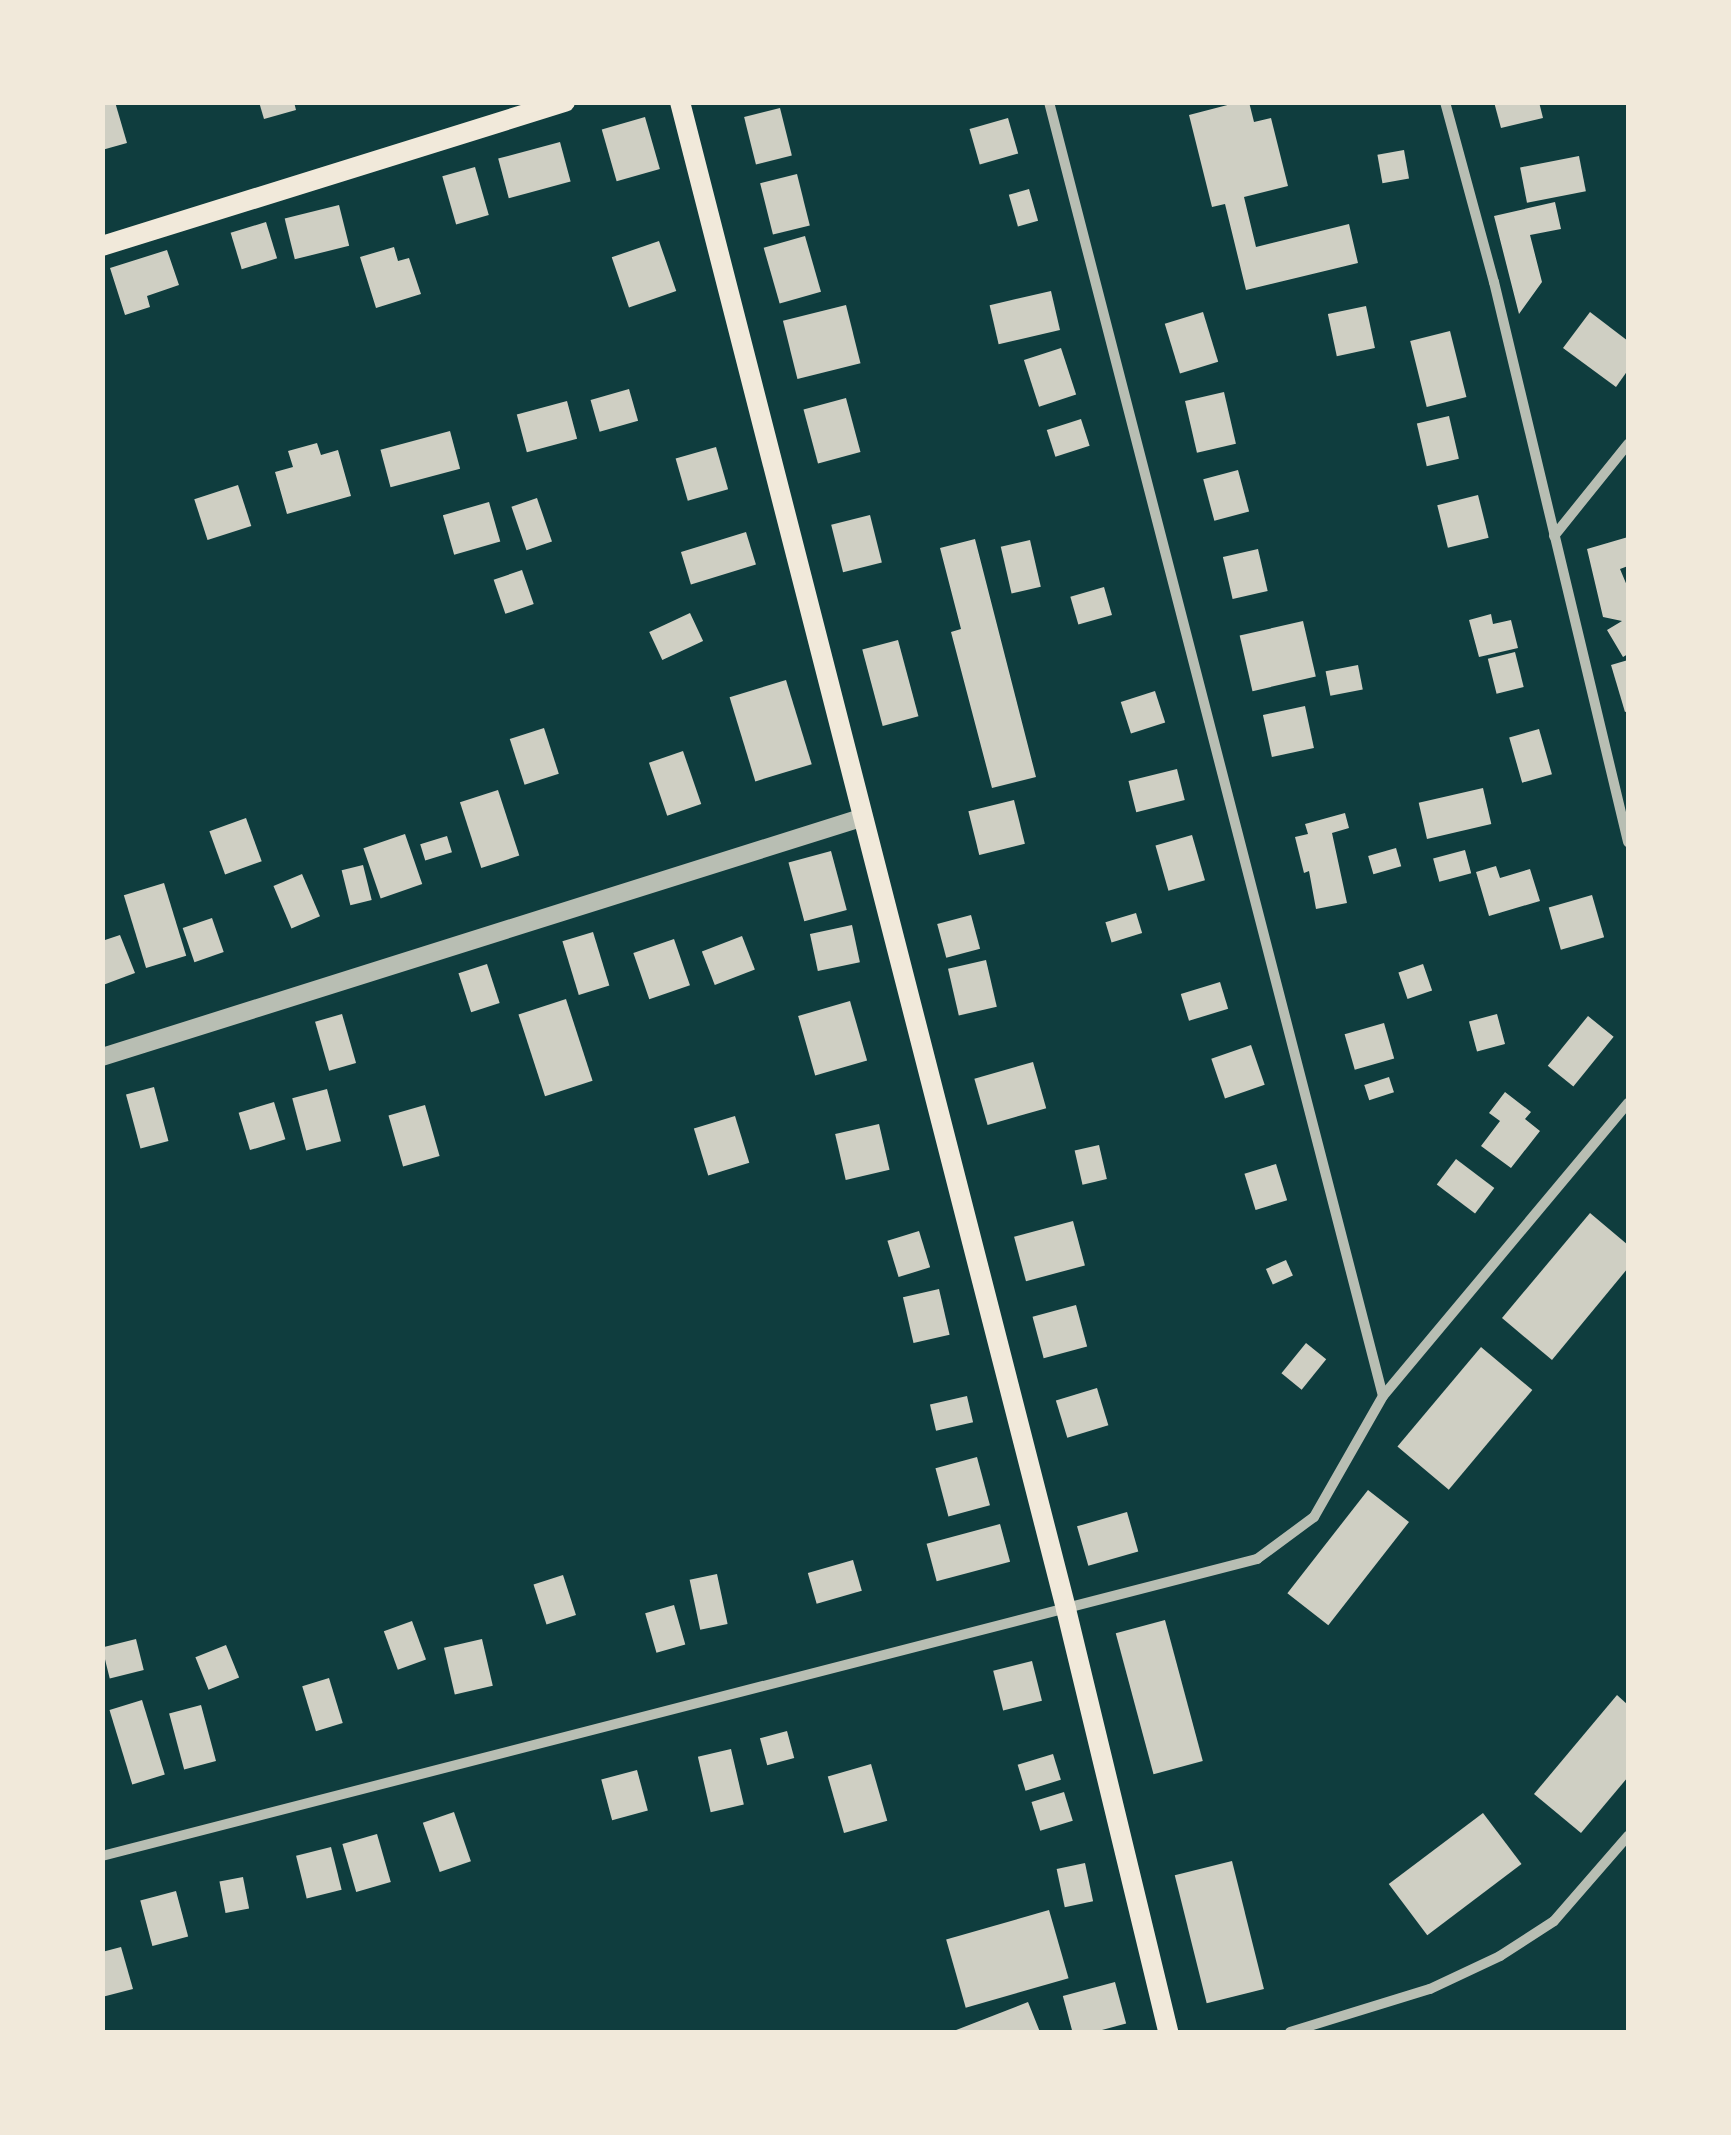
<!DOCTYPE html>
<style>
body{margin:0}
#map{position:relative;width:1731px;height:2135px;overflow:hidden;background:#0f3d3e;font-family:Barlow,sans-serif}
div>[style]{position:absolute}
.building>*{inset:0;background:#cfcfc3;transform-origin:0 0}
.minor>*{height:10px;margin:-5px;padding:0 5px;transform-origin:5px;border-radius:5px;background:#b8beb3}
.tertiary>*{height:18px;margin:-9px;padding:0 9px;transform-origin:9px;border-radius:9px;background:#b8beb3}
.secondary>*{height:20px;margin:-10px;padding:0 10px;transform-origin:10px;border-radius:10px;background:#f1e9da}
span{translate:-50% -50%;white-space:nowrap;text-align:center;line-height:1.15;-webkit-text-stroke:8px #f1e9da;paint-order:stroke}
.frame{position:absolute;inset:0;border:105px solid #f1e9da;pointer-events:none}
</style>
<div id="map">
<div class="building">
<i style="clip-path:polygon(102px 102px,115px 102px,127px 143px,102px 150px)"></i>
<i style="clip-path:polygon(259px 102px,294px 102px,296px 110px,264px 119px)"></i>
<i style="clip-path:polygon(1239px 102px,1249px 102px,1254px 122px,1271px 118px,1288px 186px,1244px 197px,1256px 247px,1349px 224px,1358px 263px,1246px 290px,1225px 204px,1212px 207px,1189px 115px)"></i>
<i style="clip-path:polygon(1494px 102px,1539px 102px,1543px 118px,1501px 128px)"></i>
<i style="left:780px;top:108px;width:49px;height:37px;rotate:76deg"></i>
<i style="left:645px;top:117px;width:54px;height:45px;rotate:74deg"></i>
<i style="left:1008px;top:118px;width:37px;height:40px;rotate:74deg"></i>
<i style="left:560px;top:142px;width:41px;height:64px;rotate:75deg"></i>
<i style="left:1404px;top:150px;width:29px;height:27px;rotate:80deg"></i>
<i style="left:1579px;top:156px;width:36px;height:60px;rotate:79deg"></i>
<i style="left:475px;top:167px;width:50px;height:34px;rotate:74deg"></i>
<i style="left:797px;top:174px;width:53px;height:38px;rotate:76deg"></i>
<i style="left:1029px;top:189px;width:33px;height:21px;rotate:74deg"></i>
<i style="clip-path:polygon(1555px 202px,1561px 229px,1530px 235px,1542px 282px,1519px 314px,1494px 216px)"></i>
<i style="left:339px;top:205px;width:42px;height:56px;rotate:76deg"></i>
<i style="left:266px;top:222px;width:38px;height:37px;rotate:73deg"></i>
<i style="left:805px;top:236px;width:58px;height:43px;rotate:74deg"></i>
<i style="left:659px;top:241px;width:53px;height:50px;rotate:71deg"></i>
<i style="clip-path:polygon(394px 247px,398px 261px,409px 258px,421px 294px,376px 308px,360px 257px)"></i>
<i style="clip-path:polygon(167px 250px,179px 285px,147px 296px,150px 307px,125px 315px,110px 268px)"></i>
<i style="left:1051px;top:291px;width:40px;height:63px;rotate:77deg"></i>
<i style="left:846px;top:305px;width:60px;height:65px;rotate:76deg"></i>
<i style="left:1366px;top:306px;width:43px;height:39px;rotate:78deg"></i>
<i style="left:1203px;top:312px;width:52px;height:40px;rotate:73deg"></i>
<i style="clip-path:polygon(1590px 312px,1628px 341px,1628px 370px,1616px 387px,1563px 348px)"></i>
<i style="left:1450px;top:331px;width:68px;height:41px;rotate:76deg"></i>
<i style="left:1061px;top:348px;width:49px;height:39px;rotate:72deg"></i>
<i style="left:629px;top:389px;width:33px;height:40px;rotate:74deg"></i>
<i style="left:1224px;top:392px;width:53px;height:40px;rotate:77deg"></i>
<i style="left:846px;top:398px;width:56px;height:44px;rotate:75deg"></i>
<i style="left:567px;top:401px;width:39px;height:52px;rotate:75deg"></i>
<i style="left:1449px;top:416px;width:44px;height:33px;rotate:77deg"></i>
<i style="left:1081px;top:419px;width:28px;height:36px;rotate:72deg"></i>
<i style="left:450px;top:431px;width:39px;height:72px;rotate:75deg"></i>
<i style="clip-path:polygon(317px 443px,321px 455px,338px 450px,351px 496px,287px 514px,275px 472px,293px 467px,288px 451px)"></i>
<i style="left:716px;top:447px;width:44px;height:42px;rotate:74deg"></i>
<i style="left:1238px;top:470px;width:43px;height:36px;rotate:75deg"></i>
<i style="left:238px;top:485px;width:43px;height:46px;rotate:72deg"></i>
<i style="left:1478px;top:495px;width:44px;height:42px;rotate:76deg"></i>
<i style="left:537px;top:498px;width:46px;height:27px;rotate:71deg"></i>
<i style="left:489px;top:502px;width:41px;height:48px;rotate:74deg"></i>
<i style="left:870px;top:515px;width:49px;height:40px;rotate:76deg"></i>
<i style="left:746px;top:532px;width:34px;height:68px;rotate:73deg"></i>
<i style="clip-path:polygon(1628px 537px,1628px 566px,1620px 569px,1628px 588px,1628px 654px,1623px 657px,1607px 630px,1622px 621px,1603px 617px,1587px 549px)"></i>
<i style="clip-path:polygon(975px 539px,1036px 777px,992px 788px,951px 632px,961px 629px,940px 548px)"></i>
<i style="left:1030px;top:540px;width:48px;height:30px;rotate:77deg"></i>
<i style="left:1258px;top:549px;width:43px;height:36px;rotate:77deg"></i>
<i style="left:522px;top:570px;width:36px;height:30px;rotate:71deg"></i>
<i style="left:1104px;top:587px;width:29px;height:35px;rotate:74deg"></i>
<i style="left:690px;top:613px;width:31px;height:45px;rotate:65deg"></i>
<i style="clip-path:polygon(1491px 614px,1493px 624px,1511px 620px,1518px 648px,1479px 657px,1469px 620px)"></i>
<i style="left:1303px;top:621px;width:57px;height:65px;rotate:77deg"></i>
<i style="left:898px;top:640px;width:79px;height:37px;rotate:75deg"></i>
<i style="left:1515px;top:652px;width:36px;height:28px;rotate:76deg"></i>
<i style="clip-path:polygon(1628px 660px,1628px 711px,1625px 712px,1611px 665px)"></i>
<i style="left:1358px;top:665px;width:25px;height:33px;rotate:79deg"></i>
<i style="left:786px;top:680px;width:88px;height:59px;rotate:73deg"></i>
<i style="left:1155px;top:691px;width:33px;height:36px;rotate:72deg"></i>
<i style="left:1305px;top:706px;width:43px;height:43px;rotate:78deg"></i>
<i style="left:544px;top:728px;width:48px;height:36px;rotate:72deg"></i>
<i style="left:1539px;top:729px;width:47px;height:31px;rotate:74deg"></i>
<i style="left:683px;top:751px;width:56px;height:36px;rotate:71deg"></i>
<i style="left:1177px;top:769px;width:32px;height:50px;rotate:76deg"></i>
<i style="left:1483px;top:788px;width:37px;height:66px;rotate:77deg"></i>
<i style="left:498px;top:790px;width:69px;height:40px;rotate:72deg"></i>
<i style="left:1014px;top:800px;width:45px;height:47px;rotate:76deg"></i>
<i style="clip-path:polygon(1345px 813px,1349px 828px,1332px 833px,1347px 903px,1316px 909px,1309px 871px,1304px 873px,1295px 837px,1308px 834px,1305px 824px)"></i>
<i style="left:246px;top:818px;width:46px;height:39px;rotate:70deg"></i>
<i style="left:405px;top:834px;width:53px;height:44px;rotate:71deg"></i>
<i style="left:1192px;top:835px;width:47px;height:38px;rotate:74deg"></i>
<i style="left:447px;top:836px;width:17px;height:28px;rotate:73deg"></i>
<i style="left:1396px;top:848px;width:19px;height:29px;rotate:74deg"></i>
<i style="left:1465px;top:850px;width:24px;height:33px;rotate:75deg"></i>
<i style="left:831px;top:851px;width:61px;height:44px;rotate:75deg"></i>
<i style="left:363px;top:865px;width:36px;height:22px;rotate:76deg"></i>
<i style="clip-path:polygon(1496px 866px,1500px 878px,1530px 869px,1540px 901px,1489px 916px,1476px 872px)"></i>
<i style="left:302px;top:874px;width:46px;height:31px;rotate:67deg"></i>
<i style="left:164px;top:883px;width:76px;height:42px;rotate:73deg"></i>
<i style="left:1592px;top:895px;width:44px;height:45px;rotate:74deg"></i>
<i style="left:1136px;top:913px;width:21px;height:32px;rotate:73deg"></i>
<i style="left:971px;top:915px;width:35px;height:35px;rotate:75deg"></i>
<i style="left:212px;top:918px;width:36px;height:31px;rotate:71deg"></i>
<i style="left:852px;top:925px;width:38px;height:43px;rotate:78deg"></i>
<i style="left:593px;top:932px;width:56px;height:32px;rotate:73deg"></i>
<i style="clip-path:polygon(120px 935px,135px 973px,103px 985px,102px 941px)"></i>
<i style="left:742px;top:936px;width:36px;height:43px;rotate:69deg"></i>
<i style="left:674px;top:939px;width:49px;height:43px;rotate:71deg"></i>
<i style="left:986px;top:960px;width:48px;height:39px;rotate:77deg"></i>
<i style="left:487px;top:964px;width:41px;height:30px;rotate:72deg"></i>
<i style="left:1423px;top:964px;width:28px;height:26px;rotate:71deg"></i>
<i style="left:1220px;top:982px;width:28px;height:41px;rotate:73deg"></i>
<i style="left:566px;top:999px;width:86px;height:50px;rotate:72deg"></i>
<i style="left:850px;top:1001px;width:62px;height:54px;rotate:74deg"></i>
<i style="left:342px;top:1014px;width:51px;height:28px;rotate:74deg"></i>
<i style="left:1497px;top:1014px;width:31px;height:29px;rotate:75deg"></i>
<i style="left:1588px;top:1016px;width:33px;height:64px;rotate:39deg"></i>
<i style="left:1384px;top:1023px;width:37px;height:41px;rotate:74deg"></i>
<i style="left:1251px;top:1045px;width:42px;height:42px;rotate:71deg"></i>
<i style="left:1033px;top:1062px;width:48px;height:61px;rotate:74deg"></i>
<i style="left:1389px;top:1077px;width:16px;height:26px;rotate:72deg"></i>
<i style="left:154px;top:1087px;width:56px;height:29px;rotate:75deg"></i>
<i style="left:327px;top:1089px;width:54px;height:36px;rotate:75deg"></i>
<i style="clip-path:polygon(1505px 1092px,1531px 1112px,1525px 1119px,1540px 1131px,1511px 1168px,1481px 1146px,1500px 1121px,1489px 1113px)"></i>
<i style="left:274px;top:1102px;width:39px;height:37px;rotate:73deg"></i>
<i style="left:425px;top:1105px;width:53px;height:38px;rotate:74deg"></i>
<i style="left:735px;top:1116px;width:49px;height:43px;rotate:73deg"></i>
<i style="left:879px;top:1124px;width:47px;height:45px;rotate:77deg"></i>
<i style="left:1099px;top:1145px;width:35px;height:25px;rotate:77deg"></i>
<i style="left:1456px;top:1159px;width:48px;height:32px;rotate:37deg"></i>
<i style="left:1276px;top:1164px;width:38px;height:33px;rotate:73deg"></i>
<i style="clip-path:polygon(1590px 1213px,1628px 1245px,1628px 1268px,1552px 1360px,1502px 1318px)"></i>
<i style="left:1073px;top:1221px;width:46px;height:61px;rotate:75deg"></i>
<i style="left:919px;top:1231px;width:38px;height:33px;rotate:73deg"></i>
<i style="left:1286px;top:1260px;width:17px;height:22px;rotate:66deg"></i>
<i style="left:939px;top:1289px;width:47px;height:37px;rotate:77deg"></i>
<i style="left:1076px;top:1305px;width:43px;height:45px;rotate:75deg"></i>
<i style="left:1306px;top:1343px;width:26px;height:39px;rotate:39deg"></i>
<i style="left:1481px;top:1347px;width:67px;height:130px;rotate:40deg"></i>
<i style="left:1097px;top:1388px;width:39px;height:43px;rotate:73deg"></i>
<i style="left:967px;top:1396px;width:27px;height:38px;rotate:77deg"></i>
<i style="left:977px;top:1457px;width:50px;height:43px;rotate:75deg"></i>
<i style="left:1368px;top:1490px;width:52px;height:131px;rotate:38deg"></i>
<i style="left:1127px;top:1512px;width:41px;height:52px;rotate:74deg"></i>
<i style="left:1000px;top:1524px;width:39px;height:76px;rotate:75deg"></i>
<i style="left:853px;top:1560px;width:32px;height:47px;rotate:74deg"></i>
<i style="left:717px;top:1574px;width:51px;height:28px;rotate:78deg"></i>
<i style="left:563px;top:1575px;width:42px;height:31px;rotate:72deg"></i>
<i style="left:674px;top:1605px;width:41px;height:30px;rotate:74deg"></i>
<i style="left:1165px;top:1620px;width:146px;height:51px;rotate:75deg"></i>
<i style="left:412px;top:1621px;width:41px;height:30px;rotate:70deg"></i>
<i style="left:136px;top:1639px;width:32px;height:35px;rotate:76deg"></i>
<i style="left:482px;top:1639px;width:48px;height:39px;rotate:77deg"></i>
<i style="left:226px;top:1645px;width:35px;height:33px;rotate:68deg"></i>
<i style="left:1032px;top:1661px;width:41px;height:40px;rotate:76deg"></i>
<i style="left:329px;top:1678px;width:47px;height:28px;rotate:73deg"></i>
<i style="clip-path:polygon(1617px 1695px,1628px 1705px,1628px 1777px,1581px 1833px,1534px 1794px)"></i>
<i style="left:142px;top:1700px;width:78px;height:34px;rotate:73deg"></i>
<i style="left:201px;top:1705px;width:58px;height:33px;rotate:75deg"></i>
<i style="left:787px;top:1731px;width:28px;height:28px;rotate:75deg"></i>
<i style="left:731px;top:1749px;width:57px;height:34px;rotate:77deg"></i>
<i style="left:1053px;top:1754px;width:27px;height:37px;rotate:73deg"></i>
<i style="left:871px;top:1764px;width:59px;height:45px;rotate:74deg"></i>
<i style="left:637px;top:1770px;width:42px;height:37px;rotate:75deg"></i>
<i style="left:1064px;top:1792px;width:30px;height:34px;rotate:73deg"></i>
<i style="left:454px;top:1812px;width:52px;height:33px;rotate:71deg"></i>
<i style="left:1483px;top:1813px;width:64px;height:118px;rotate:53deg"></i>
<i style="left:377px;top:1834px;width:50px;height:36px;rotate:74deg"></i>
<i style="left:331px;top:1847px;width:44px;height:36px;rotate:76deg"></i>
<i style="left:1232px;top:1861px;width:132px;height:59px;rotate:76deg"></i>
<i style="left:1085px;top:1863px;width:39px;height:29px;rotate:78deg"></i>
<i style="left:243px;top:1877px;width:32px;height:24px;rotate:79deg"></i>
<i style="left:176px;top:1891px;width:47px;height:37px;rotate:75deg"></i>
<i style="left:1049px;top:1910px;width:71px;height:107px;rotate:74deg"></i>
<i style="clip-path:polygon(121px 1947px,133px 1989px,102px 1997px,102px 1952px)"></i>
<i style="left:1115px;top:1982px;width:43px;height:54px;rotate:75deg"></i>
<i style="clip-path:polygon(1028px 2002px,1040px 2032px,951px 2032px)"></i>
</div>
<div class="minor">
<i style="left:1049px;top:102px;width:1336px;rotate:75.53deg"></i>
<i style="left:1445px;top:102px;width:187px;rotate:74.8deg"></i>
<i style="left:1494px;top:282px;width:576px;rotate:76.54deg"></i>
<i style="left:1554px;top:536px;width:118px;rotate:-51.2deg"></i>
<i style="left:102px;top:1856px;width:1193px;rotate:-14.42deg"></i>
<i style="left:1257px;top:1559px;width:71px;rotate:-36.4deg"></i>
<i style="left:1314px;top:1517px;width:139px;rotate:-60.3deg"></i>
<i style="left:1383px;top:1396px;width:382px;rotate:-50.1deg"></i>
<i style="left:1290px;top:2032px;width:146px;rotate:-17.1deg"></i>
<i style="left:1430px;top:1989px;width:77px;rotate:-25.2deg"></i>
<i style="left:1500px;top:1956px;width:64px;rotate:-32.9deg"></i>
<i style="left:1554px;top:1921px;width:113px;rotate:-49deg"></i>
</div>
<div class="tertiary">
<i style="left:102px;top:1057px;width:796px;rotate:-17.48deg"></i>
</div>
<div class="secondary">
<i style="left:680px;top:102px;width:1556px;rotate:75.63deg"></i>
<i style="left:1066px;top:1609px;width:435px;rotate:76.4deg"></i>
<i style="left:102px;top:246px;width:485px;rotate:-17.3deg"></i>
</div>
<div class="frame"></div>
</div>
